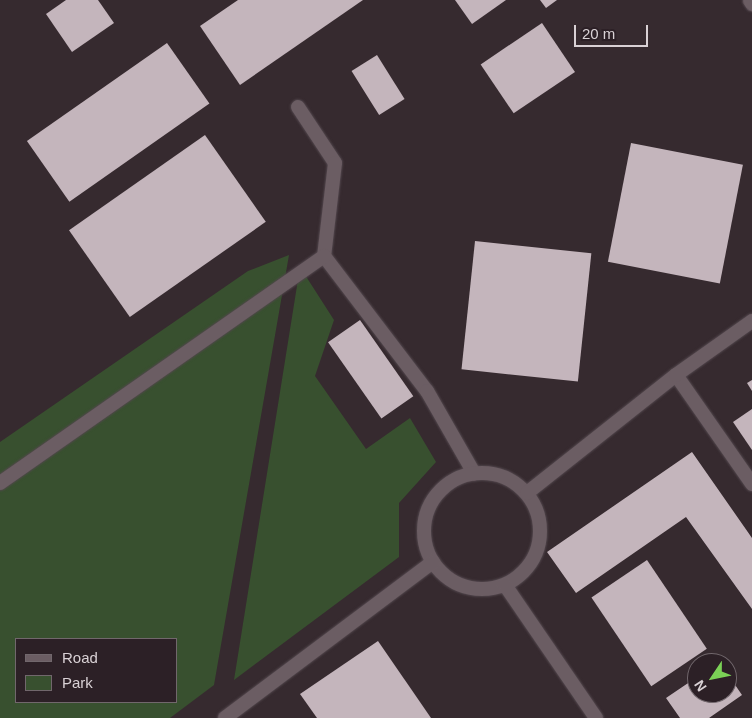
<!DOCTYPE html>
<style>
body{margin:0}
#map{position:relative;width:752px;height:718px;overflow:hidden;background:#362a2f;font-family:Arial,sans-serif}
div>[style]{position:absolute}
.green>*{inset:0;background:#38502f}
.building>*{inset:0;background:#c4b5bc;transform-origin:0 0}
.roads{filter:drop-shadow(0 0 1px #52474d) drop-shadow(0 0 1px #52474d)}
.lane>*{height:14px;margin:-7px;padding:0 7px;transform-origin:7px;border-radius:7px;background:#6b5d63}
.lane>.ring{margin:-7px;padding:0;box-sizing:content-box;background:none;border:14px solid #6b5d63;border-radius:50%}
.secondary>*{height:15px;margin:-7.5px;padding:0 7.5px;transform-origin:7.5px;border-radius:7.5px;background:#6b5d63}
span{translate:-50% -50%;white-space:nowrap;text-align:center;line-height:1.15;-webkit-text-stroke:5px #2c2026;paint-order:stroke}
.legend{position:absolute;left:15px;top:638px;width:162px;height:65px;box-sizing:border-box;background:#2c2026;border:1px solid #71676c;margin:0;padding:6px 9px;list-style:none;font-size:15px;color:#d9d1d5}
.legend li{display:flex;align-items:center;gap:10px;height:25px}
.legend b{width:25px;border:1px solid #71676c}
.north{position:absolute;left:687px;top:653px;width:50px;height:50px;box-sizing:border-box;background:#2c2026;border:1px solid #71676c;border-radius:50%;rotate:236deg;font-size:14px;font-weight:700;line-height:20px;text-align:center;color:#d9d1d5}
.north::after{content:'';display:block;margin:auto;width:18px;height:22px;background:#7bd156;clip-path:polygon(50% 0,100% 100%,50% 72%,0 100%)}
.scale{position:absolute;left:574px;top:25px;width:74px;height:22px;box-sizing:border-box;border:2px solid #d9d1d5;border-top:0;padding-left:6px;font-size:15px;line-height:18px;white-space:nowrap;color:#d9d1d5;-webkit-text-stroke:4px #2c2026;paint-order:stroke}
</style>
<div id="map">
<div class="green">
<i style="clip-path:polygon(evenodd,289px 255px,214px 685px,170px 718px,0 718px,0 442px,248px 271px,289px 255px,16px 639px,176px 639px,176px 702px,16px 702px,16px 639px)"></i>
<i style="clip-path:polygon(300px 267px,334px 320px,315px 376px,366px 449px,410px 418px,436px 462px,399px 503px,399px 557px,234px 680px)"></i>
</div>
<div class="building">
<i style="clip-path:polygon(66px 0,98px 0,114px 23px,72px 52px,46px 14px)"></i>
<i style="clip-path:polygon(238px 0,363px 0,240px 85px,200px 26px)"></i>
<i style="clip-path:polygon(455px 0,506px 0,472px 24px)"></i>
<i style="clip-path:polygon(540px 0,557px 0,546px 8px)"></i>
<i style="left:542px;top:23px;width:59px;height:74px;rotate:56deg"></i>
<i style="left:167px;top:43px;width:74px;height:171px;rotate:55deg"></i>
<i style="left:377px;top:55px;width:52px;height:30px;rotate:58deg"></i>
<i style="left:205px;top:135px;width:106px;height:166px;rotate:55deg"></i>
<i style="left:631px;top:143px;width:114px;height:121px;rotate:11deg"></i>
<i style="left:475px;top:241px;width:117px;height:129px;rotate:6deg"></i>
<i style="left:360px;top:320px;width:93px;height:39px;rotate:55deg"></i>
<i style="clip-path:polygon(752px 380px,752px 391px,747px 383px)"></i>
<i style="clip-path:polygon(752px 409px,752px 450px,733px 422px)"></i>
<i style="clip-path:polygon(692px 452px,752px 538px,752px 609px,686px 517px,576px 593px,547px 552px)"></i>
<i style="left:647px;top:560px;width:107px;height:67px;rotate:56deg"></i>
<i style="clip-path:polygon(378px 641px,431px 718px,317px 718px,300px 694px)"></i>
<i style="clip-path:polygon(727px 673px,742px 695px,709px 718px,680px 718px,666px 698px,697px 677px,697px 693px,727px 693px)"></i>
</div>
<div class="roads">
<div class="lane">
<i style="left:298px;top:107px;width:67px;rotate:56.5deg"></i>
<i style="left:335px;top:163px;width:94px;rotate:96.7deg"></i>
<i style="left:324px;top:256px;width:170px;rotate:52.7deg"></i>
<i style="left:427px;top:391px;width:95px;rotate:60.2deg"></i>
<i style="left:676px;top:375px;width:133px;rotate:55.1deg"></i>
<i class="ring" style="left:424px;top:473px;width:102px;height:102px"></i>
<i style="left:0;top:483px;width:396px;rotate:-35deg"></i>
<i style="left:527px;top:493px;width:190px;rotate:-38.4deg"></i>
<i style="left:676px;top:375px;width:93px;rotate:-35.4deg"></i>
<i style="left:505px;top:585px;width:161px;rotate:55.6deg"></i>
<i style="left:225px;top:718px;width:260px;rotate:-36.9deg"></i>
</div>
<div class="secondary">
<i style="left:750px;top:0;width:4px;rotate:56deg"></i>
</div>
</div>
<ul class="legend">
<li><b style="height:6px;background:#6b5d63"></b>Road</li>
<li><b style="height:14px;background:#38502f"></b>Park</li>
</ul>
<div class="north">N</div>
<div class="scale">20 m</div>
</div>
